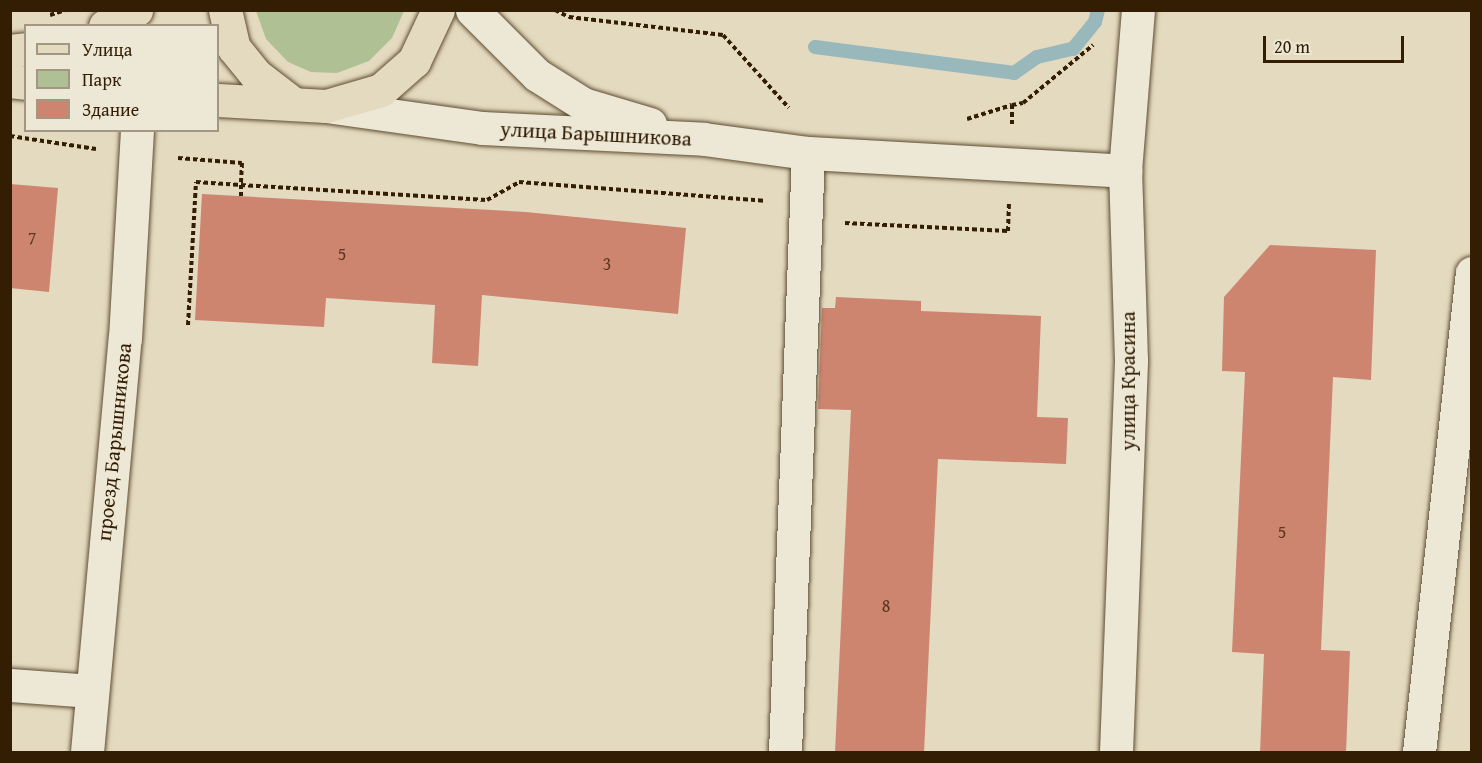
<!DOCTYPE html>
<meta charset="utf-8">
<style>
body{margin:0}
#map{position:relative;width:1482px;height:763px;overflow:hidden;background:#e4dabf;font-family:"Gentium Book Plus",serif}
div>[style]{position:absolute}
.green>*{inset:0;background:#b0c095}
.stream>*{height:14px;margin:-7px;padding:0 7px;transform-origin:7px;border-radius:7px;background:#99b8bb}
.building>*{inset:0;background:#cd8570}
.path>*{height:4px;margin-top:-2px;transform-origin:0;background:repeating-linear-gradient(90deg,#331e04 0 4.5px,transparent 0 7.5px)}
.roads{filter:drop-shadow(0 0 2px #5f4d33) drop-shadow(0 0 2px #5f4d33)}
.minor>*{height:33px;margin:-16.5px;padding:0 16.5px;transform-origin:16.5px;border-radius:16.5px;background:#ede7d5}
.major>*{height:33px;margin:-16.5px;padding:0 16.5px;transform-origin:16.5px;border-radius:16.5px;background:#e4dabf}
span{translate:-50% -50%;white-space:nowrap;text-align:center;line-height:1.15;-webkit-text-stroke:4.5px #ede7d5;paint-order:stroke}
.number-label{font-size:18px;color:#5a381f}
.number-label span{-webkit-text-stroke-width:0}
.street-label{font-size:21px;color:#331e04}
.frame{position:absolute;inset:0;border:12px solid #331e04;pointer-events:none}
.legend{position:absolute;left:24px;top:24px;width:195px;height:108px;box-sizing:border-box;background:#ede7d5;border:2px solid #a39781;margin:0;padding:8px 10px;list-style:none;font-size:18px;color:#331e04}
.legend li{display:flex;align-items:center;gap:12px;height:30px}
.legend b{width:30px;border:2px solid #a39781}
.scale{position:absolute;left:1263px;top:36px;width:141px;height:27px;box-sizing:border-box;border:3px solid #331e04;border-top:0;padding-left:8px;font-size:18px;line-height:21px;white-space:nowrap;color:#331e04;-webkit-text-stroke:4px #ede7d5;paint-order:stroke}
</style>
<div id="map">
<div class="green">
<i style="clip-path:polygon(256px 11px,256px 10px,404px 11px,392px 38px,369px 61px,337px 73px,311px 72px,288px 62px,266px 39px)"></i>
</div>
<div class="stream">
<i style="left:815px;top:47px;width:201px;rotate:7.4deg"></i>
<i style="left:1014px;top:73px;width:28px;rotate:-35deg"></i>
<i style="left:1037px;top:57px;width:37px;rotate:-13deg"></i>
<i style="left:1073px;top:49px;width:35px;rotate:-51deg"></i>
<i style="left:1095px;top:22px;width:12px;rotate:-76deg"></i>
</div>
<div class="building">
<i style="clip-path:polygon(10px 184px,58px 188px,49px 292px,10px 288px)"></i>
<i style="clip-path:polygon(202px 194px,526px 212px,686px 228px,678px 314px,482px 295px,478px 366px,432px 363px,435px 305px,326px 298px,324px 327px,195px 320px)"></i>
<i style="clip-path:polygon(1270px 245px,1376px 250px,1371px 380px,1333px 377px,1321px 650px,1350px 651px,1346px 753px,1260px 753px,1264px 654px,1232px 652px,1245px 372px,1222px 371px,1224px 297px)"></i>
<i style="clip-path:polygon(836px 297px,921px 301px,921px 311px,1041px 316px,1037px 417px,1068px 418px,1066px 464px,938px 459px,924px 753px,835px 753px,851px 410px,818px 409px,822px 308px,835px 308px)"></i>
</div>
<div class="path">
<i style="left:555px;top:10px;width:16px;rotate:27deg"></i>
<i style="left:569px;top:17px;width:155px;rotate:6.7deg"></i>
<i style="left:723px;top:35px;width:98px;rotate:47.9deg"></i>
<i style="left:50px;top:15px;width:16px;rotate:-18deg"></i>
<i style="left:967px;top:119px;width:47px;rotate:-17.3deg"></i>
<i style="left:1012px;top:124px;width:19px;rotate:-90deg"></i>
<i style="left:1012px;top:105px;width:11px;rotate:-10deg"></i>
<i style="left:1023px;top:103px;width:91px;rotate:-39.6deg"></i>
<i style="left:10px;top:136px;width:87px;rotate:8.6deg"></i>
<i style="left:178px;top:158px;width:64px;rotate:4.5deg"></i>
<i style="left:242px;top:163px;width:22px;rotate:93deg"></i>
<i style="left:241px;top:185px;width:246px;rotate:3.5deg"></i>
<i style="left:487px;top:200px;width:37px;rotate:-29deg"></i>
<i style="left:519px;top:182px;width:247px;rotate:4.4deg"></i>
<i style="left:845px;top:223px;width:163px;rotate:2.8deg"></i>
<i style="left:1008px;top:231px;width:27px;rotate:-88deg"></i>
<i style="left:188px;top:325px;width:143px;rotate:-86.8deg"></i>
<i style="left:196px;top:182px;width:45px;rotate:3.8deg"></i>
<i style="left:241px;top:185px;width:11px;rotate:90deg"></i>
</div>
<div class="roads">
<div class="minor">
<i style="left:472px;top:10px;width:92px;rotate:45deg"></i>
<i style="left:537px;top:75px;width:54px;rotate:32.2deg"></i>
<i style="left:583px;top:104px;width:70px;rotate:16.6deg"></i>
<i style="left:326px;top:106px;width:158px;rotate:8deg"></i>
<i style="left:482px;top:128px;width:222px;rotate:2.8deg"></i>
<i style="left:704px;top:139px;width:105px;rotate:7.7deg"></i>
<i style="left:808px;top:153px;width:318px;rotate:3.2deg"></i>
<i style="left:10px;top:685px;width:82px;rotate:4.2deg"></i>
<i style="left:87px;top:752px;width:416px;rotate:-84.8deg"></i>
<i style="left:125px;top:338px;width:208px;rotate:-86.7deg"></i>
<i style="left:785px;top:752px;width:599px;rotate:-87.8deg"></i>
<i style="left:1116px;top:752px;width:392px;rotate:-87.8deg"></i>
<i style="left:1131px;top:360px;width:189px;rotate:-91.8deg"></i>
<i style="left:1125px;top:171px;width:162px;rotate:-85.4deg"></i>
<i style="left:1419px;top:752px;width:482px;rotate:-83.7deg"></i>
</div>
<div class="major">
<i style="left:225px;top:10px;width:39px;rotate:77deg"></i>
<i style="left:234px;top:48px;width:35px;rotate:51deg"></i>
<i style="left:256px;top:75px;width:44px;rotate:37.6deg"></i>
<i style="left:105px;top:26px;width:35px;rotate:-27deg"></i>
<i style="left:10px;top:51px;width:16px;rotate:-7deg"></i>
<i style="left:10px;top:81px;width:16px;rotate:7deg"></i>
<i style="left:218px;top:100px;width:108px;rotate:3.2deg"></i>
<i style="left:326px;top:106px;width:57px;rotate:-16.2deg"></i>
<i style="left:381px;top:90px;width:44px;rotate:-41.3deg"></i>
<i style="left:414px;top:61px;width:56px;rotate:-64.8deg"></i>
</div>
</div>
<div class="number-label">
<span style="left:32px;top:238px">7</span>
<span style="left:342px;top:254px">5</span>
<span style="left:607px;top:264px">3</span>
<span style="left:1282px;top:532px">5</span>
<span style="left:886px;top:606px">8</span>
</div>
<div class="street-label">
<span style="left:596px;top:134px;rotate:3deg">улица Барышникова</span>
<span style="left:1128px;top:381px;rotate:-90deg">улица Красина</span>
<span style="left:114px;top:442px;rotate:-84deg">проезд Барышникова</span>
</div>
<div class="frame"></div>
<ul class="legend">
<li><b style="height:8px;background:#e4dabf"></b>Улица</li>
<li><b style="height:16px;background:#b0c095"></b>Парк</li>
<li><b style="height:16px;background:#cd8570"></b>Здание</li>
</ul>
<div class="scale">20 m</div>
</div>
